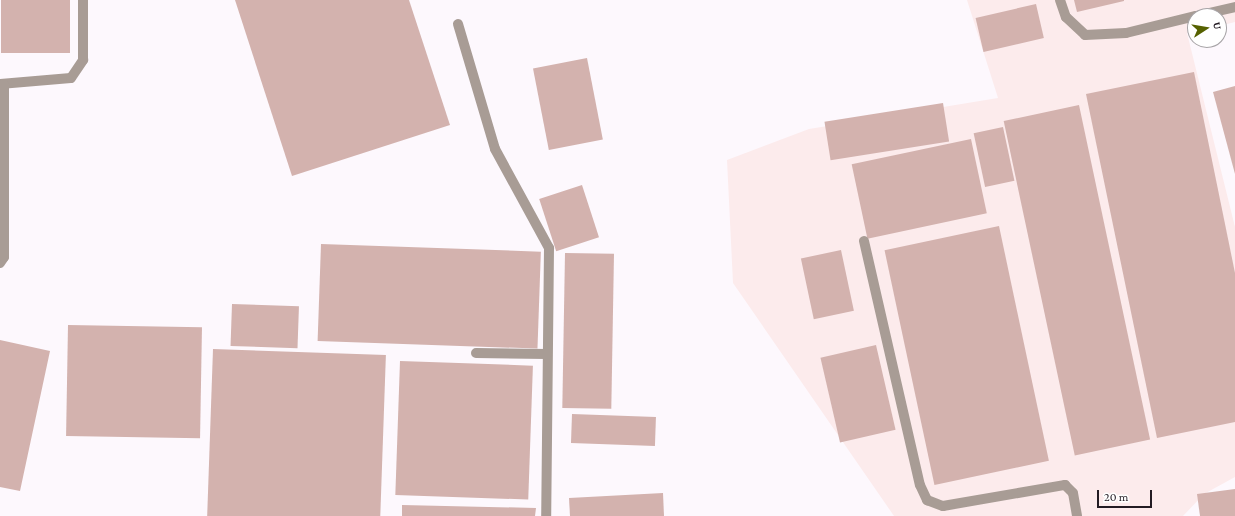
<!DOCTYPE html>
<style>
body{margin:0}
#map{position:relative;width:1235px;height:516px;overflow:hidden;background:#fdf8fd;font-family:"Crimson Pro",serif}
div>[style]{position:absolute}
.industrial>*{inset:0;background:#fcebec}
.building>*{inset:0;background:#d3b2ae;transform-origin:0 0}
.minor>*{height:10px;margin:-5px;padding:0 5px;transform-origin:5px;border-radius:5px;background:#a89c95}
span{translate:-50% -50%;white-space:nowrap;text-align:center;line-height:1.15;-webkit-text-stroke:3px #fff;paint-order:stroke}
.north{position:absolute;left:1187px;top:8px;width:40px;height:40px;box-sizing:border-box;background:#fff;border:1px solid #a7a4a7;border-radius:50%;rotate:78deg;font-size:11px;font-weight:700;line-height:16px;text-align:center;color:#231b23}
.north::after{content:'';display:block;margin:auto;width:14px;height:18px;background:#566100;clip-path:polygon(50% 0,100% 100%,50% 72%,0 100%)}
.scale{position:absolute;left:1097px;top:490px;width:55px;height:18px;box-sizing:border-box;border:2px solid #231b23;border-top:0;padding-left:5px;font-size:12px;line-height:14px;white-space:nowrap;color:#231b23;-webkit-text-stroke:3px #fff;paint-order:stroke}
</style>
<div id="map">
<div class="industrial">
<i style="clip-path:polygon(967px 0,1235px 0,1235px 22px,1219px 26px,1219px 16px,1195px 16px,1195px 31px,1187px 33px,1235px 227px,1235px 477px,1204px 494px,1183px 516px,894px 516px,733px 283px,727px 160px,809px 129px,998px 98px)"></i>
</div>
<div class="building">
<i style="left:1px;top:0;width:69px;height:53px"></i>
<i style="clip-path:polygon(235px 0,409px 0,450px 125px,292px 176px)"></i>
<i style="clip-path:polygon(1074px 0,1124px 0,1124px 1px,1077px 12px)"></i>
<i style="left:1036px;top:4px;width:35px;height:62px;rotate:77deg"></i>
<i style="left:587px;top:58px;width:83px;height:55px;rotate:79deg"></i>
<i style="clip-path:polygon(1194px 72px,1235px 273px,1235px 422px,1157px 438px,1086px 94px)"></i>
<i style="clip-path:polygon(1235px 86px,1235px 174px,1213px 92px)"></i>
<i style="left:943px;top:103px;width:39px;height:120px;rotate:81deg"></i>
<i style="left:1079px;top:105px;width:342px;height:77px;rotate:78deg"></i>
<i style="left:1003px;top:127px;width:55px;height:30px;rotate:78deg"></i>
<i style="left:971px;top:139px;width:76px;height:122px;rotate:78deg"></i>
<i style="left:582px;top:185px;width:55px;height:45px;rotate:72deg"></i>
<i style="left:999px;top:226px;width:240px;height:117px;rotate:78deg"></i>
<i style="left:321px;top:244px;width:220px;height:97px;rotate:2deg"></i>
<i style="left:841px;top:250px;width:62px;height:41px;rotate:78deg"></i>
<i style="left:565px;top:253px;width:49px;height:155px;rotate:1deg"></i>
<i style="left:232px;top:304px;width:67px;height:42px;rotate:2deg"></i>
<i style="left:68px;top:325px;width:134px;height:111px;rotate:1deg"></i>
<i style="clip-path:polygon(0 340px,50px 351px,20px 491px,0 487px)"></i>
<i style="left:876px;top:345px;width:87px;height:57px;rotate:77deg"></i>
<i style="left:213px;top:349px;width:173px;height:167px;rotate:2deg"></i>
<i style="left:400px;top:361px;width:133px;height:134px;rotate:2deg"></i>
<i style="left:572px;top:414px;width:84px;height:29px;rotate:2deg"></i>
<i style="clip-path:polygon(1235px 489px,1235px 516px,1200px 516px,1197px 494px)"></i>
<i style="clip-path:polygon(663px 493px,664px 516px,570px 516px,569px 498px)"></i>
<i style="clip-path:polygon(402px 505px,536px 508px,535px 516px,402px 516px)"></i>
</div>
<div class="minor">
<i style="left:1060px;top:0;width:18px;rotate:71deg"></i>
<i style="left:1066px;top:17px;width:26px;rotate:43deg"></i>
<i style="left:1085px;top:35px;width:41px;rotate:-2.8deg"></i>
<i style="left:1126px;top:33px;width:71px;rotate:-13.8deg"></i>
<i style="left:1196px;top:16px;width:40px;rotate:-13deg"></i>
<i style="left:458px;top:24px;width:130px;rotate:73.5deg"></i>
<i style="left:495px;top:149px;width:113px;rotate:61.4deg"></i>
<i style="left:549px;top:248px;width:268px;rotate:90.6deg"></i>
<i style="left:0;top:84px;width:71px;rotate:-4.8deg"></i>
<i style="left:71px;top:78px;width:22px;rotate:-56deg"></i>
<i style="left:83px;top:60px;width:60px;rotate:-90deg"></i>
<i style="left:864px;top:241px;width:250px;rotate:77.1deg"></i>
<i style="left:920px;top:485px;width:17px;rotate:65deg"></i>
<i style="left:927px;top:500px;width:17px;rotate:21deg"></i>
<i style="left:943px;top:506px;width:124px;rotate:-9.8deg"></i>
<i style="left:1065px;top:485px;width:11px;rotate:45deg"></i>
<i style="left:1073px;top:493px;width:23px;rotate:80deg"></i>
<i style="left:0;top:263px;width:7px;rotate:-56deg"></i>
<i style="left:4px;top:257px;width:173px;rotate:-90deg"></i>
<i style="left:476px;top:353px;width:71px;rotate:0.8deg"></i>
</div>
<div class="north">U</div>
<div class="scale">20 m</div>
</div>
